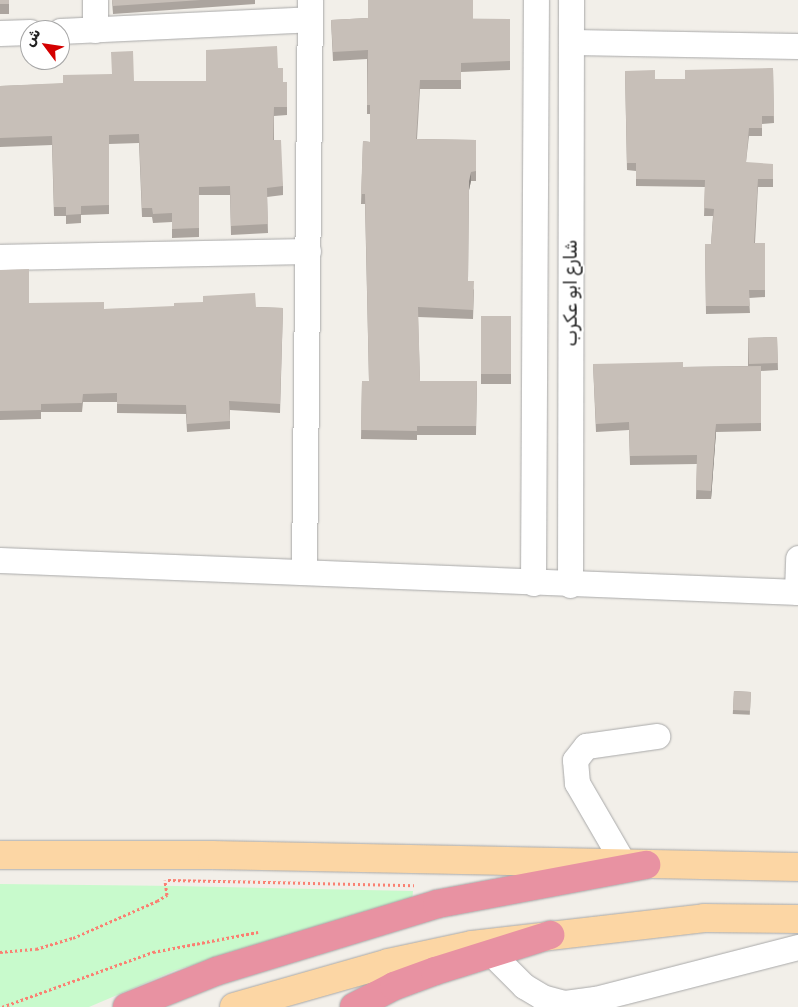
<!DOCTYPE html>
<meta charset="utf-8">
<style>
body{margin:0}
#map{position:relative;width:798px;height:1007px;overflow:hidden;background:#f2efe9;font-family:Rubik,Cairo,sans-serif}
div>[style]{position:absolute}
.park>*{inset:0;background:#c8facc}
.path>*{height:3px;margin-top:-1.5px;transform-origin:0;background:repeating-linear-gradient(90deg,#fa8072 0 2.5px,transparent 0 5px)}
.roads{filter:drop-shadow(0 0 1px #a9a9a9) drop-shadow(0 0 1px #a9a9a9)}
.minor>*{height:25px;margin:-12.5px;padding:0 12.5px;transform-origin:12.5px;border-radius:12.5px;background:#fff}
.major>*{height:28px;margin:-14px;padding:0 14px;transform-origin:14px;border-radius:14px;background:#fcd6a4}
.highway>*{height:28px;margin:-14px;padding:0 14px;transform-origin:14px;border-radius:14px;background:#e892a2}
.wall>*{inset:0;background:#aba49e;transform-origin:0 0}
.shaded-wall>*{inset:0;background:#8b8681}
.building>*{inset:0;background:#c7bfb8;transform-origin:0 0}
span{translate:-50% -50%;white-space:nowrap;text-align:center;line-height:1.15;-webkit-text-stroke:4px #fff;paint-order:stroke}
.street-label{font-size:18px;color:#222}
.north{position:absolute;left:20px;top:20px;width:50px;height:50px;box-sizing:border-box;background:#fff;border:1px solid #a7a7a7;border-radius:50%;rotate:301deg;font-size:14px;font-weight:700;line-height:20px;text-align:center;color:#222}
.north::after{content:'';display:block;margin:auto;width:18px;height:22px;background:#d40000;clip-path:polygon(50% 0,100% 100%,50% 72%,0 100%)}
</style>
<div id="map">
<div class="park">
<i style="clip-path:polygon(0 884px,177px 886px,413px 891px,412px 903px,176px 970px,89px 1007px,0 1007px)"></i>
</div>
<div class="path">
<i style="left:168px;top:880px;width:246px;rotate:1.2deg"></i>
<i style="left:0;top:952px;width:36px;rotate:-5deg"></i>
<i style="left:36px;top:949px;width:39px;rotate:-17deg"></i>
<i style="left:73px;top:938px;width:92px;rotate:-23.8deg"></i>
<i style="left:157px;top:901px;width:12px;rotate:-31deg"></i>
<i style="left:167px;top:895px;width:15px;rotate:-98deg"></i>
<i style="left:2px;top:1007px;width:161px;rotate:-20deg"></i>
<i style="left:153px;top:952px;width:107px;rotate:-10.8deg"></i>
</div>
<div class="roads">
<div class="minor">
<i style="left:95px;top:0;width:30px;rotate:90deg"></i>
<i style="left:60px;top:31px;width:250px;rotate:-2.7deg"></i>
<i style="left:0;top:33px;width:30px;rotate:-2deg"></i>
<i style="left:571px;top:42px;width:227px;rotate:1deg"></i>
<i style="left:0;top:257px;width:308px;rotate:-1.1deg"></i>
<i style="left:0;top:560px;width:799px;rotate:2.3deg"></i>
<i style="left:304px;top:572px;width:572px;rotate:-89.4deg"></i>
<i style="left:533px;top:583px;width:583px;rotate:-89.71deg"></i>
<i style="left:570px;top:585px;width:585px;rotate:-89.9deg"></i>
<i style="left:797px;top:592px;width:34px;rotate:-88deg"></i>
<i style="left:624px;top:864px;width:94px;rotate:-120.1deg"></i>
<i style="left:577px;top:783px;width:23px;rotate:-95deg"></i>
<i style="left:575px;top:760px;width:18px;rotate:-52deg"></i>
<i style="left:586px;top:746px;width:72px;rotate:-8deg"></i>
<i style="left:491px;top:953px;width:47px;rotate:45deg"></i>
<i style="left:524px;top:986px;width:21px;rotate:31deg"></i>
<i style="left:542px;top:997px;width:24px;rotate:15deg"></i>
<i style="left:565px;top:1003px;width:30px;rotate:-8deg"></i>
<i style="left:595px;top:999px;width:210px;rotate:-14.4deg"></i>
</div>
<div class="major">
<i style="left:0;top:855px;width:212px"></i>
<i style="left:212px;top:855px;width:586px;rotate:1.17deg"></i>
<i style="left:234px;top:1007px;width:160px;rotate:-15.9deg"></i>
<i style="left:388px;top:963px;width:86px;rotate:-12.1deg"></i>
<i style="left:472px;top:945px;width:234px;rotate:-6.6deg"></i>
<i style="left:704px;top:918px;width:94px;rotate:0.6deg"></i>
</div>
<div class="highway">
<i style="left:127px;top:1007px;width:97px;rotate:-21.8deg"></i>
<i style="left:217px;top:971px;width:230px;rotate:-16.9deg"></i>
<i style="left:437px;top:904px;width:213px;rotate:-10.6deg"></i>
<i style="left:354px;top:1007px;width:45px;rotate:-27.7deg"></i>
<i style="left:394px;top:986px;width:44px;rotate:-20.1deg"></i>
<i style="left:435px;top:971px;width:121px;rotate:-17.4deg"></i>
</div>
</div>
<div class="wall">
<i style="left:0;top:0;width:9px;height:14px"></i>
<i style="clip-path:polygon(112px 0,255px 0,255px 4px,113px 14px)"></i>
<i style="clip-path:polygon(368px 18px,510px 19px,510px 70px,461px 72px,461px 89px,420px 89px,417px 139px,476px 140px,476px 181px,471px 181px,469px 190px,468px 281px,474px 290px,473px 319px,418px 317px,420px 381px,477px 381px,476px 435px,417px 435px,417px 440px,361px 439px,362px 381px,369px 381px,365px 204px,361px 204px,363px 141px,370px 142px,370px 114px,367px 114px,367px 59px,333px 61px,331px 20px)"></i>
<i style="clip-path:polygon(278px 68px,283px 82px,287px 82px,287px 115px,274px 116px,274px 140px,283px 186px,283px 195px,267px 197px,268px 233px,231px 235px,230px 195px,199px 195px,199px 237px,172px 238px,172px 222px,153px 223px,152px 217px,142px 217px,139px 143px,109px 144px,109px 214px,81px 215px,81px 223px,66px 224px,66px 216px,54px 216px,52px 145px,0 147px,0 86px,134px 81px,206px 81px)"></i>
<i style="clip-path:polygon(773px 68px,774px 123px,762px 124px,762px 136px,749px 136px,746px 162px,773px 179px,773px 187px,758px 187px,755px 243px,765px 243px,765px 297px,749px 298px,750px 313px,706px 314px,705px 244px,711px 244px,713px 216px,704px 216px,705px 187px,636px 186px,636px 171px,627px 170px,625px 71px,655px 79px,685px 79px)"></i>
<i style="clip-path:polygon(0 270px,29px 303px,104px 309px,256px 307px,283px 308px,280px 413px,230px 410px,230px 429px,187px 432px,186px 414px,117px 413px,117px 402px,83px 402px,82px 412px,41px 412px,41px 419px,0 420px)"></i>
<i style="left:481px;top:316px;width:30px;height:68px"></i>
<i style="clip-path:polygon(777px 337px,778px 370px,761px 371px,761px 431px,716px 432px,711px 499px,696px 499px,697px 464px,630px 465px,629px 430px,596px 432px,593px 364px,683px 367px,748px 366px,748px 338px)"></i>
<i style="left:734px;top:691px;width:17px;height:23px;rotate:3deg"></i>
</div>
<div class="shaded-wall">
<i style="clip-path:polygon(471px 172px,471px 181px,469px 190px,469px 181px)"></i>
<i style="clip-path:polygon(716px 424px,716px 432px,711px 499px,711px 491px)"></i>
</div>
<div class="building">
<i style="left:0;top:0;width:9px;height:4px"></i>
<i style="clip-path:polygon(112px 0,201px 0,113px 6px)"></i>
<i style="clip-path:polygon(368px 0,473px 0,473px 19px,510px 19px,510px 61px,461px 63px,461px 80px,420px 80px,416px 139px,476px 140px,476px 171px,471px 172px,469px 181px,468px 281px,474px 281px,473px 310px,418px 307px,420px 381px,477px 381px,476px 426px,417px 426px,417px 431px,361px 430px,362px 381px,369px 381px,365px 194px,361px 194px,363px 141px,370px 142px,370px 105px,367px 105px,368px 50px,333px 52px,331px 20px,368px 18px)"></i>
<i style="clip-path:polygon(277px 46px,278px 68px,283px 68px,283px 82px,287px 82px,287px 107px,274px 107px,273px 140px,281px 140px,283px 186px,267px 188px,268px 224px,231px 226px,230px 186px,199px 187px,199px 228px,172px 229px,172px 213px,153px 214px,152px 208px,142px 208px,139px 134px,109px 135px,109px 205px,81px 206px,81px 214px,66px 215px,66px 207px,54px 207px,52px 136px,0 138px,0 86px,63px 83px,63px 75px,112px 74px,111px 52px,133px 51px,134px 81px,206px 81px,206px 50px)"></i>
<i style="clip-path:polygon(773px 68px,774px 116px,762px 116px,762px 128px,749px 128px,746px 162px,773px 164px,773px 179px,758px 179px,754px 243px,765px 243px,765px 290px,749px 290px,750px 306px,706px 306px,705px 244px,711px 244px,714px 209px,704px 208px,705px 180px,636px 179px,636px 163px,627px 163px,625px 71px,655px 70px,655px 79px,685px 79px,685px 70px)"></i>
<i style="clip-path:polygon(29px 269px,29px 303px,104px 302px,104px 309px,174px 306px,174px 303px,203px 302px,203px 296px,255px 293px,256px 307px,283px 308px,280px 404px,229px 401px,230px 421px,187px 424px,186px 405px,117px 404px,117px 393px,83px 394px,82px 403px,41px 404px,41px 410px,0 411px,0 270px)"></i>
<i style="left:481px;top:316px;width:30px;height:58px"></i>
<i style="left:777px;top:337px;width:26px;height:29px;rotate:88deg"></i>
<i style="clip-path:polygon(683px 362px,683px 367px,761px 366px,761px 423px,716px 424px,711px 491px,696px 490px,697px 455px,630px 456px,629px 422px,596px 424px,593px 364px)"></i>
<i style="left:734px;top:691px;width:17px;height:19px;rotate:3deg"></i>
</div>
<div class="street-label">
<span style="left:571px;top:293px;rotate:-90deg">شارع ابو عكرب</span>
</div>
<div class="north">ش</div>
</div>
